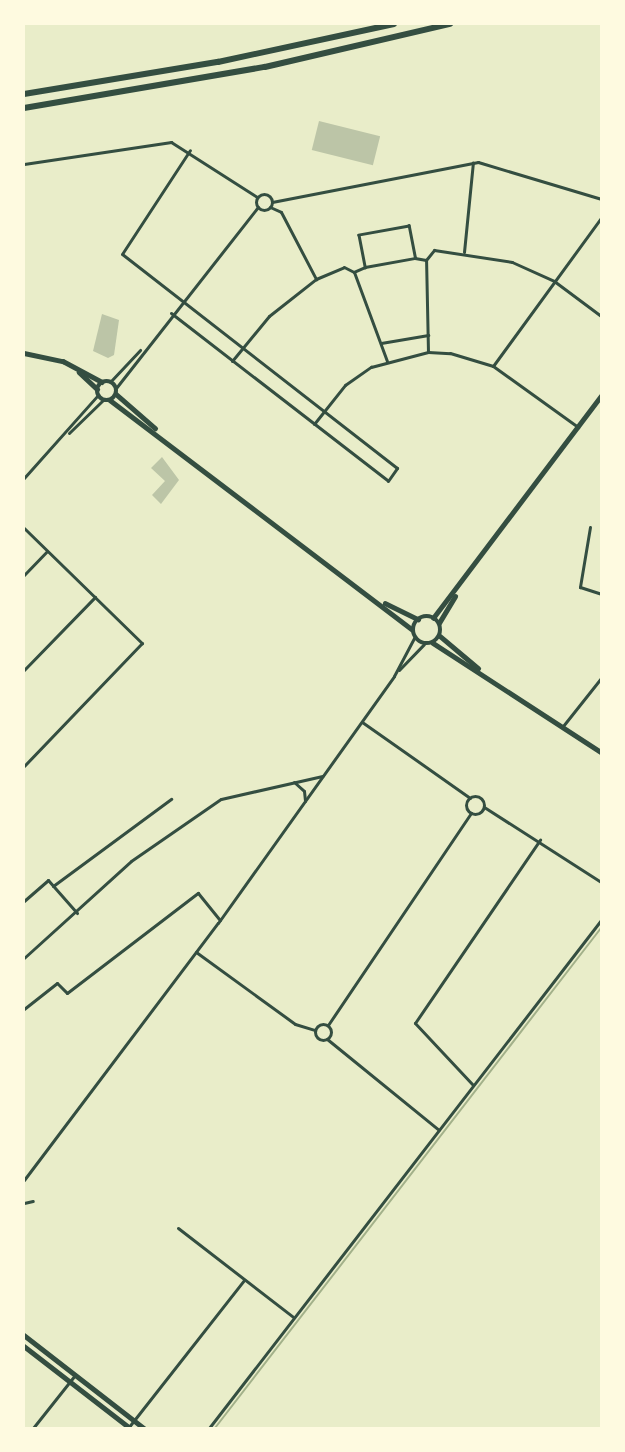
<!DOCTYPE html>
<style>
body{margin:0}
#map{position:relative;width:625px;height:1452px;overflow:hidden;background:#e9edc9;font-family:Karla,sans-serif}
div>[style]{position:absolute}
.stream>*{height:2px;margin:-1px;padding:0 1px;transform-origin:1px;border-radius:1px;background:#a3b18a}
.building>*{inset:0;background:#bcc5a7;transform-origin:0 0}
.pedestrian>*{height:2.5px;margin:-1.25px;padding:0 1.25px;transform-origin:1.25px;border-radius:1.25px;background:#344e41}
.minor>*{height:3px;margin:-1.5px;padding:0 1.5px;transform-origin:1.5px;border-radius:1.5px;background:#344e41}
.minor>.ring{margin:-1.5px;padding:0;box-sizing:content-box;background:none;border:3px solid #344e41;border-radius:50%}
.tertiary>*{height:4.5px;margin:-2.25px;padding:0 2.25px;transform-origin:2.25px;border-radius:2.25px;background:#344e41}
.tertiary>.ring{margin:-2.25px;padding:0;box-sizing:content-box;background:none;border:4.5px solid #344e41;border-radius:50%}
.motorway>*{height:6px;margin:-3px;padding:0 3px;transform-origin:3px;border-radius:3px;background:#344e41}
span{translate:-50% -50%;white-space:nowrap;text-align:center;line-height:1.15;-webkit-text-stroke:4px #fefae0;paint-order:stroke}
.frame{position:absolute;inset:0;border:25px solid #fefae0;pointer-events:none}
</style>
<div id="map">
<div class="stream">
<i style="left:215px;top:1428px;width:632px;rotate:-52.33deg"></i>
</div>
<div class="building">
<i style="left:319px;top:121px;width:63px;height:30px;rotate:14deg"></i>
<i style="clip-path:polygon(102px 314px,119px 320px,114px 355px,108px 358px,93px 351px)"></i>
<i style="clip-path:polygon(162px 457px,179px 480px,161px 504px,152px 495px,165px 481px,151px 468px)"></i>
</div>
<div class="pedestrian">
<i style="left:415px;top:258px;width:33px;rotate:-101deg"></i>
<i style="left:409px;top:226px;width:51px;rotate:169.8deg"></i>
<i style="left:359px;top:235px;width:33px;rotate:79deg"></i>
<i style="left:365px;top:267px;width:51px;rotate:-10.2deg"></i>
<i style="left:415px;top:258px;width:11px;rotate:10deg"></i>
<i style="left:354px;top:272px;width:12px;rotate:-24deg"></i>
</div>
<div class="minor">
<i style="left:24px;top:164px;width:149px;rotate:-8.5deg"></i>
<i style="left:171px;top:142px;width:102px;rotate:32.6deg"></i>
<i class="ring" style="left:256px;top:194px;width:13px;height:13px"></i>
<i style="left:272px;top:202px;width:210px;rotate:-11deg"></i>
<i style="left:478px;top:162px;width:128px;rotate:16.7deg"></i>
<i style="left:270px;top:207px;width:12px;rotate:24deg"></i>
<i style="left:281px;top:212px;width:76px;rotate:62.4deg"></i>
<i style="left:464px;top:252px;width:90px;rotate:-84.3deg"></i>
<i style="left:171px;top:313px;width:274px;rotate:37.7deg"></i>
<i style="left:388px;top:481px;width:16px;rotate:-55deg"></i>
<i style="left:397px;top:468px;width:348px;rotate:-142.1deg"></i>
<i style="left:122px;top:254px;width:124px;rotate:-56.8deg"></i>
<i style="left:381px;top:343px;width:48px;rotate:-9.7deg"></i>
<i style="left:428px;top:352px;width:92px;rotate:-91.2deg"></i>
<i style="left:426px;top:260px;width:13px;rotate:-51deg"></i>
<i style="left:434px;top:250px;width:79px;rotate:8.7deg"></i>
<i style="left:512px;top:262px;width:46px;rotate:24.3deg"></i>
<i style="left:554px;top:281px;width:59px;rotate:36.7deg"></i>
<i style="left:232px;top:361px;width:58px;rotate:-50.6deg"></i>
<i style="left:269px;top:316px;width:60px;rotate:-38.2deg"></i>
<i style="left:316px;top:279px;width:30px;rotate:-23deg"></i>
<i style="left:344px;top:267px;width:11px;rotate:27deg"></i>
<i style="left:354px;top:272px;width:95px;rotate:69.7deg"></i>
<i style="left:493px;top:366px;width:183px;rotate:-53.9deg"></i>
<i style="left:110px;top:382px;width:44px;rotate:-46.8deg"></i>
<i style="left:116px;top:388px;width:230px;rotate:-51.9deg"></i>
<i style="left:314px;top:424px;width:50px;rotate:-51.5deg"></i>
<i style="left:345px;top:385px;width:32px;rotate:-35deg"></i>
<i style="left:371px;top:367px;width:59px;rotate:-14.7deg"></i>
<i style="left:428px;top:352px;width:22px;rotate:3deg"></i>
<i style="left:450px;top:353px;width:45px;rotate:16.8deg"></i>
<i style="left:493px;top:366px;width:105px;rotate:35.7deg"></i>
<i style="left:69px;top:433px;width:47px;rotate:-44.1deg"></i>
<i style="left:24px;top:478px;width:111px;rotate:-48.3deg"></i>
<i style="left:590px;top:527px;width:61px;rotate:99.5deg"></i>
<i style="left:580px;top:587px;width:22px;rotate:18deg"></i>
<i style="left:24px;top:528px;width:165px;rotate:44.3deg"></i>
<i style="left:142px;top:643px;width:170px;rotate:133.8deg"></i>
<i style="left:24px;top:575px;width:33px;rotate:-46deg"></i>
<i style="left:24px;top:670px;width:102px;rotate:-45.8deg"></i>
<i style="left:399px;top:670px;width:36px;rotate:-46deg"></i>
<i style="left:362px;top:722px;width:132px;rotate:35.1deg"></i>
<i style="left:563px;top:726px;width:61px;rotate:-51.6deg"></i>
<i style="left:294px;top:782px;width:13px;rotate:42deg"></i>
<i style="left:304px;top:791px;width:10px;rotate:84deg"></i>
<i class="ring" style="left:466px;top:796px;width:15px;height:15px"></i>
<i style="left:484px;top:807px;width:139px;rotate:32.7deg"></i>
<i style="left:53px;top:886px;width:147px;rotate:-36.4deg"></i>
<i style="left:24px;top:901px;width:32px;rotate:-41deg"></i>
<i style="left:48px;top:880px;width:44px;rotate:48.7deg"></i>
<i style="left:196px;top:952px;width:122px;rotate:36deg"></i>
<i style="left:295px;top:1024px;width:21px;rotate:17deg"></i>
<i style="left:24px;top:958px;width:144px;rotate:-42.2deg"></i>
<i style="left:131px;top:861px;width:109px;rotate:-34.6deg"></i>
<i style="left:221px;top:799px;width:104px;rotate:-12.8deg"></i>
<i style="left:24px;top:1009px;width:42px;rotate:-38.2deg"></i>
<i style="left:57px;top:983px;width:14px;rotate:45deg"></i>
<i style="left:67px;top:993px;width:165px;rotate:-37.4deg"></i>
<i style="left:198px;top:893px;width:35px;rotate:51deg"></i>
<i class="ring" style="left:315px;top:1024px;width:13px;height:13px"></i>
<i style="left:328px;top:1025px;width:256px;rotate:-56deg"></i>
<i style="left:327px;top:1039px;width:144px;rotate:39.1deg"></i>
<i style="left:473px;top:1085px;width:85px;rotate:-133.1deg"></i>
<i style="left:415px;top:1023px;width:222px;rotate:-55.7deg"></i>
<i style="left:24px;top:1180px;width:322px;rotate:-53deg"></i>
<i style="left:218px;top:923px;width:303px;rotate:-54.5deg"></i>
<i style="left:394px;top:676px;width:43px;rotate:-62.2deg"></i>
<i style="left:24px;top:1203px;width:9px;rotate:-13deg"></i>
<i style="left:178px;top:1228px;width:145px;rotate:37.7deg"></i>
<i style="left:33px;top:1428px;width:68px;rotate:-51.6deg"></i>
<i style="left:128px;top:1428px;width:188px;rotate:-51.9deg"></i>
<i style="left:209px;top:1428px;width:642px;rotate:-52.34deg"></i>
</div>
<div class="tertiary">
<i style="left:24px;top:353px;width:40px;rotate:12deg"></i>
<i style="left:63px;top:361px;width:44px;rotate:28.3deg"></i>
<i style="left:79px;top:372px;width:25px;rotate:43deg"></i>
<i class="ring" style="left:97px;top:381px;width:15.5px;height:15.5px"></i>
<i style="left:116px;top:394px;width:52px;rotate:41.1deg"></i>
<i style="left:110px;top:400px;width:379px;rotate:37.2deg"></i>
<i style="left:385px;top:603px;width:37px;rotate:26deg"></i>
<i class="ring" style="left:413px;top:616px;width:23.5px;height:23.5px"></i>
<i style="left:433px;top:618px;width:278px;rotate:-52.9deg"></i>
<i style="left:439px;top:623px;width:31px;rotate:-59deg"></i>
<i style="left:440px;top:636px;width:50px;rotate:40.1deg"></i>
<i style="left:433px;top:643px;width:200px;rotate:33deg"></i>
<i style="left:24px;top:1335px;width:152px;rotate:37.8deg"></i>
<i style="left:24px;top:1346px;width:134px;rotate:37.7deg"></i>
</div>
<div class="motorway">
<i style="left:24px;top:94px;width:197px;rotate:-9.4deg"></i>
<i style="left:218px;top:62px;width:180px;rotate:-12.2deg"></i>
<i style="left:24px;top:108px;width:244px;rotate:-9.7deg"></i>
<i style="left:265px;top:67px;width:190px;rotate:-13.1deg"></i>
</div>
<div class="frame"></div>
</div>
